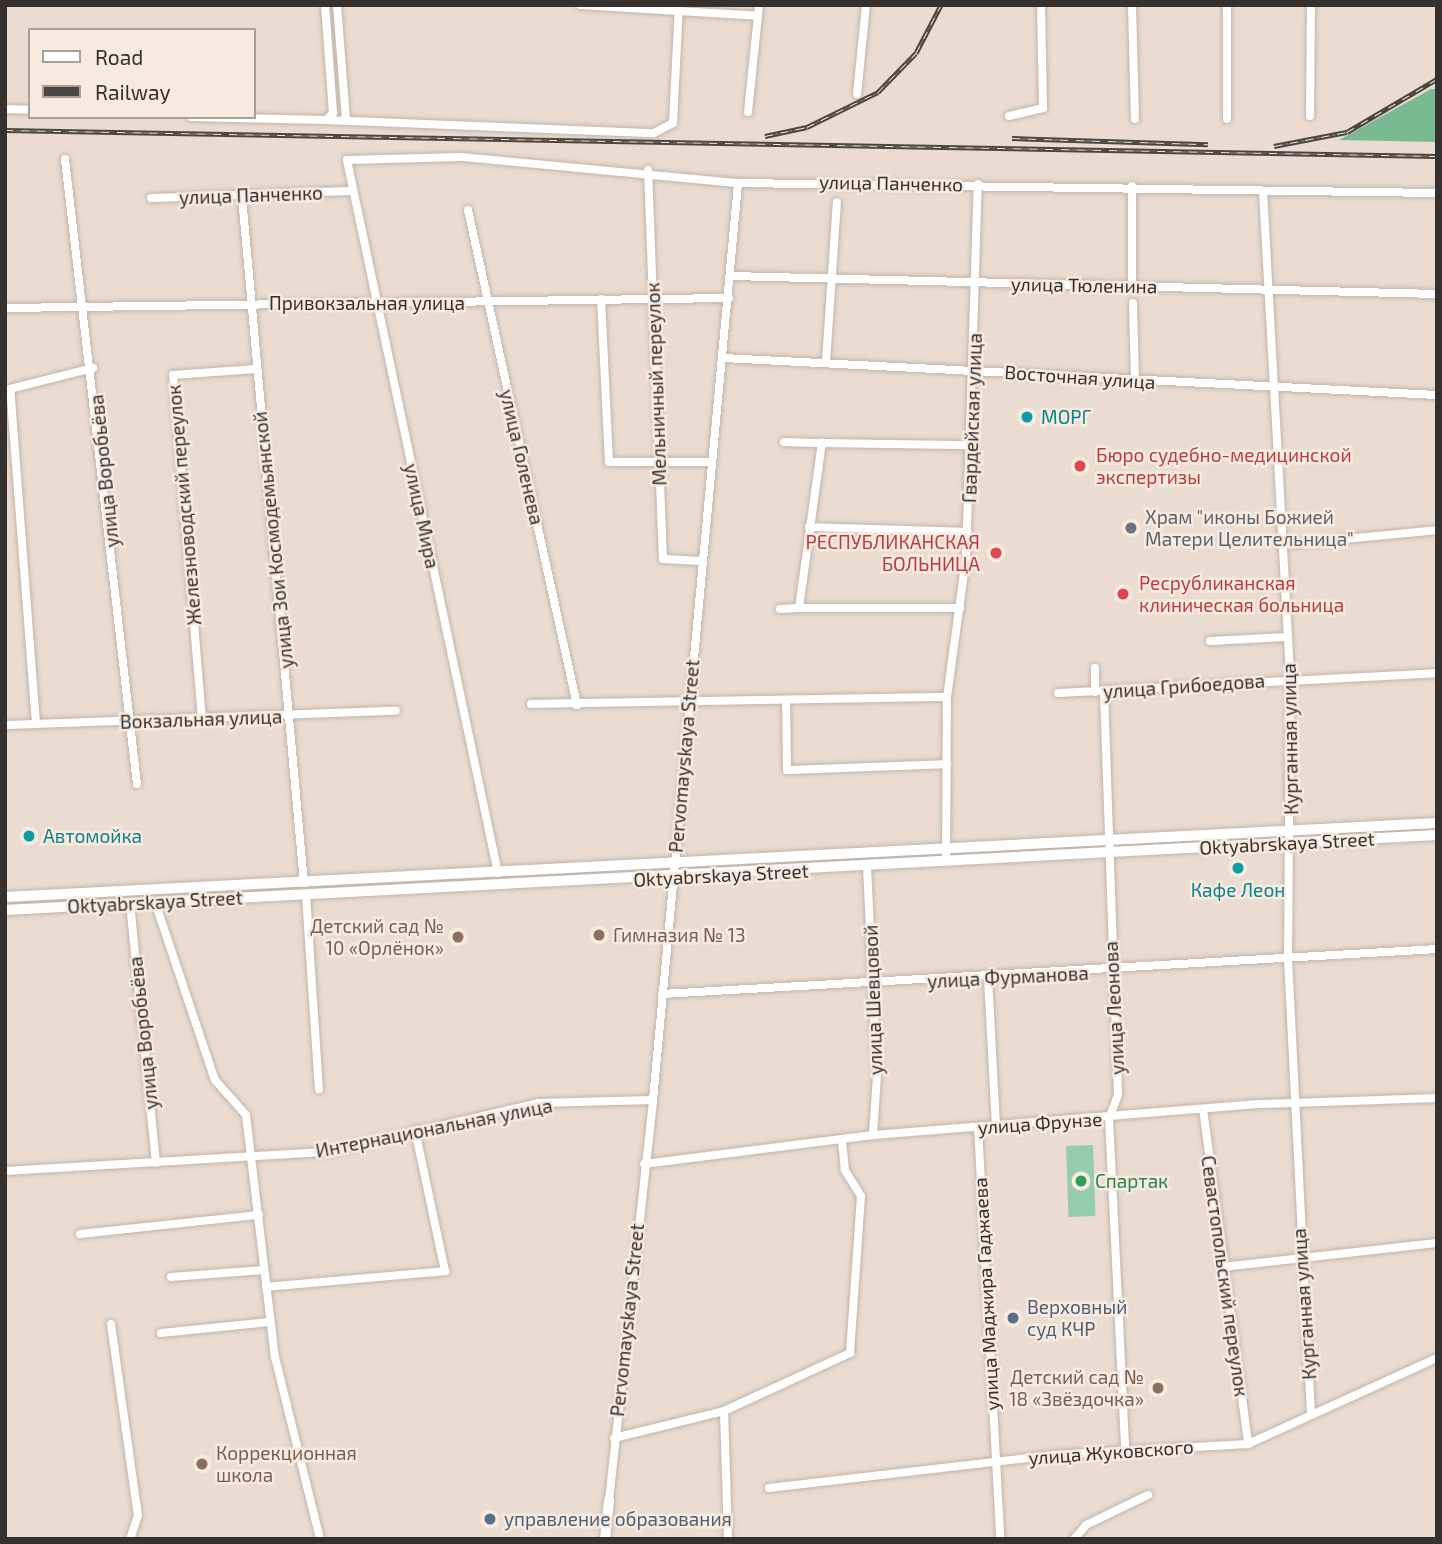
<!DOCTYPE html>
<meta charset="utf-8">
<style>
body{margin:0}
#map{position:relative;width:1442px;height:1544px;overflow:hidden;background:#eadcd1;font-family:"Exo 2",sans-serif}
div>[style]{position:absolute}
.green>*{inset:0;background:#95ccaa;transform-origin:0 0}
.forest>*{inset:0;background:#79ba93}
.roads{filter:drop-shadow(0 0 2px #c2b5aa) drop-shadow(0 0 2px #c2b5aa)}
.minor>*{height:8px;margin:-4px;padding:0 4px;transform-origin:4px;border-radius:4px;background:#fff}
.major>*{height:10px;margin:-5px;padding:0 5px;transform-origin:5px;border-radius:5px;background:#fff}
.rail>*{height:5px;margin-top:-2.5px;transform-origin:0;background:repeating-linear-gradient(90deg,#f7eade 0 8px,#4c4641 0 16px);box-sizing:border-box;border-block:2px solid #4c4641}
.dots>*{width:19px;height:19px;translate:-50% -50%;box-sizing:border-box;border:4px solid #f7eade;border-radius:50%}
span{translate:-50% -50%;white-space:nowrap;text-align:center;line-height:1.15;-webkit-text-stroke:5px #f7eade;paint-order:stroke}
.street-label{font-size:19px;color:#36312d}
.culture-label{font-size:19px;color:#0d838f}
.left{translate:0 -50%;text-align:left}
.health-label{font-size:19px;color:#be3a42}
.right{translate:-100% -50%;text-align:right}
.worship-label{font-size:19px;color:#5b616d}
.education-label{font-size:19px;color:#785e54}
.leisure-label{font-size:19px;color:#27864d}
.service-label{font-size:19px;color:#4e5e75}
.frame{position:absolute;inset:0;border:7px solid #36312d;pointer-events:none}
.legend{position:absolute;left:28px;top:28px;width:228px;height:91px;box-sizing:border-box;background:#f7eade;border:2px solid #aaa097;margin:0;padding:9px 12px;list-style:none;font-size:21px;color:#36312d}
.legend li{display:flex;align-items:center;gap:14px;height:35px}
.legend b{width:35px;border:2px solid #aaa097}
</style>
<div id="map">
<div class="green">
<i style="left:1093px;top:1145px;width:71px;height:27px;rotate:88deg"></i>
</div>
<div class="forest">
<i style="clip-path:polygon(1431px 89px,1437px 89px,1437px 142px,1339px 140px)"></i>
</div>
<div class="roads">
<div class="minor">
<i style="left:337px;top:5px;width:115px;rotate:85.5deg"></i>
<i style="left:580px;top:5px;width:178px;rotate:3.5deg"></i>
<i style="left:1132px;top:5px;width:114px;rotate:88.5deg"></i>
<i style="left:1227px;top:5px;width:114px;rotate:90deg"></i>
<i style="left:857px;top:94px;width:89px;rotate:-84.2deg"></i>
<i style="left:5px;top:109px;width:25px;rotate:2deg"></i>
<i style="left:748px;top:112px;width:108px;rotate:-84.1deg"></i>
<i style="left:1009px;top:116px;width:35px;rotate:-13deg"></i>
<i style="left:1043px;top:108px;width:103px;rotate:-91.1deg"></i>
<i style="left:1310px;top:116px;width:111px;rotate:-89.5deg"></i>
<i style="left:191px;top:117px;width:135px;rotate:1.3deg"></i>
<i style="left:326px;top:120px;width:10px;rotate:-45deg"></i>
<i style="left:333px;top:113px;width:108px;rotate:-94.2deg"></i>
<i style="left:326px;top:120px;width:328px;rotate:2.3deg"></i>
<i style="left:654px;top:133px;width:21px;rotate:-28deg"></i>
<i style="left:673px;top:123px;width:118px;rotate:-87.1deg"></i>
<i style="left:65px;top:159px;width:629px;rotate:83.43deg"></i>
<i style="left:648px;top:170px;width:389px;rotate:87.8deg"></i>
<i style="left:663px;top:559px;width:38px;rotate:3deg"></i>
<i style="left:1263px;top:191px;width:489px;rotate:86.8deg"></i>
<i style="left:1290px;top:679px;width:280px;rotate:90.4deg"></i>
<i style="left:1288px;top:959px;width:453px;rotate:87.1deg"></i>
<i style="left:242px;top:197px;width:689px;rotate:84.84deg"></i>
<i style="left:151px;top:198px;width:201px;rotate:-2deg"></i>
<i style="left:468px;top:210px;width:507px;rotate:77.58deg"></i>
<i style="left:731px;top:276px;width:706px;rotate:1.46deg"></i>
<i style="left:1132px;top:286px;width:100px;rotate:-90deg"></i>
<i style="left:601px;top:299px;width:163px;rotate:87.2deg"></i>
<i style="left:609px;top:462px;width:101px"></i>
<i style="left:1133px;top:303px;width:77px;rotate:88.5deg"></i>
<i style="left:5px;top:308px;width:724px;rotate:-0.79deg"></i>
<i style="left:723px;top:358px;width:715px;rotate:2.97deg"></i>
<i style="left:826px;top:362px;width:160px;rotate:-86.1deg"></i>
<i style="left:784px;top:442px;width:38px;rotate:2deg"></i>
<i style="left:809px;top:527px;width:158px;rotate:1.8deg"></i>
<i style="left:1282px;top:545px;width:156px;rotate:-5.5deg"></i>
<i style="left:960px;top:608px;width:161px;rotate:180deg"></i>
<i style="left:799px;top:608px;width:167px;rotate:-82.1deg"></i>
<i style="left:822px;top:443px;width:150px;rotate:0.8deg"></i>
<i style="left:780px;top:609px;width:19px;rotate:-3deg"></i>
<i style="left:1210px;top:641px;width:77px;rotate:-3deg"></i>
<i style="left:1095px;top:668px;width:24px;rotate:90deg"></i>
<i style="left:1104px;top:692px;width:403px;rotate:88deg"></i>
<i style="left:1118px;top:1095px;width:25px;rotate:111deg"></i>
<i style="left:1109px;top:1118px;width:330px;rotate:87.2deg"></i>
<i style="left:1058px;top:693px;width:380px;rotate:-3deg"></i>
<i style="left:786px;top:700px;width:70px;rotate:89.2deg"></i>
<i style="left:787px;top:770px;width:160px;rotate:-2.1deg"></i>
<i style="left:531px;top:704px;width:416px;rotate:-1deg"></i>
<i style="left:202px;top:719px;width:345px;rotate:-94.8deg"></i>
<i style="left:173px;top:375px;width:83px;rotate:-4.1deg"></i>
<i style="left:36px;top:724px;width:336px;rotate:-94.4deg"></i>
<i style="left:10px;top:389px;width:86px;rotate:-14.2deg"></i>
<i style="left:5px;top:725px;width:391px;rotate:-2.1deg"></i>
<i style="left:946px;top:861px;width:164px;rotate:-89.7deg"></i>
<i style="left:947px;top:697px;width:140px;rotate:-82.2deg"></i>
<i style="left:966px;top:558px;width:374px;rotate:-88.2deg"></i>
<i style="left:867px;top:866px;width:209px;rotate:87.3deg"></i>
<i style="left:877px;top:1075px;width:60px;rotate:93.8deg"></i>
<i style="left:498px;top:873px;width:729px;rotate:-101.96deg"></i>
<i style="left:347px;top:160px;width:115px;rotate:-1.5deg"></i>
<i style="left:462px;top:157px;width:277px;rotate:5.4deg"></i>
<i style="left:738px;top:183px;width:699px;rotate:0.82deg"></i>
<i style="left:306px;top:895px;width:195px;rotate:86.2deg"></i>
<i style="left:155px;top:902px;width:188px;rotate:71.4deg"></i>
<i style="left:215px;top:1080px;width:47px;rotate:48.5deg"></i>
<i style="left:246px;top:1115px;width:244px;rotate:83.2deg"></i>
<i style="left:275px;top:1357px;width:187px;rotate:76.1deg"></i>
<i style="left:130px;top:903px;width:261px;rotate:84.3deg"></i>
<i style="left:988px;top:978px;width:148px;rotate:86.9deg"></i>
<i style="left:662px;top:994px;width:776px;rotate:-3.32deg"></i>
<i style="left:1203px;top:1109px;width:338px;rotate:82.3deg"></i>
<i style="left:978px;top:1127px;width:413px;rotate:86.9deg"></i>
<i style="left:644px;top:1164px;width:231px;rotate:-7.2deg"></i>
<i style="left:873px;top:1135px;width:390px;rotate:-4.6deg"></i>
<i style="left:1262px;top:1104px;width:175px;rotate:-2deg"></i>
<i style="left:5px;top:1171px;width:324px;rotate:-3.4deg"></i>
<i style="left:328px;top:1152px;width:216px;rotate:-13.1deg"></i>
<i style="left:538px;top:1103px;width:115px;rotate:-1.5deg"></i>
<i style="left:80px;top:1234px;width:180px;rotate:-6.1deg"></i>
<i style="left:1222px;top:1267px;width:216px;rotate:-6.4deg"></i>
<i style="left:171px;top:1277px;width:93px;rotate:-4.3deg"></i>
<i style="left:266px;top:1287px;width:180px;rotate:-5.1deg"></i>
<i style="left:445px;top:1271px;width:144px;rotate:-102deg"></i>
<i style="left:111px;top:1324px;width:193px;rotate:82deg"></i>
<i style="left:138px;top:1515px;width:25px;rotate:108deg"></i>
<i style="left:161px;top:1333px;width:109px;rotate:-5.8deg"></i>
<i style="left:724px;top:1411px;width:128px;rotate:88.2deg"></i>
<i style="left:614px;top:1438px;width:113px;rotate:-13.8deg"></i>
<i style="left:724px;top:1411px;width:139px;rotate:-24.7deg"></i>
<i style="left:850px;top:1353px;width:157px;rotate:-86deg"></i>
<i style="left:861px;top:1196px;width:31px;rotate:-122deg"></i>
<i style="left:845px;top:1170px;width:31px;rotate:-96deg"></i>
<i style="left:769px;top:1488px;width:286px;rotate:-6.6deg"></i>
<i style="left:1053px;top:1455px;width:195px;rotate:-3.2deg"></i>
<i style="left:1248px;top:1444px;width:208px;rotate:-24.5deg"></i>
<i style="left:609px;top:1500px;width:402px;rotate:-83.7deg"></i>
<i style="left:653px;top:1100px;width:921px;rotate:-84.7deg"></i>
<i style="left:1074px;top:1539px;width:18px;rotate:-49deg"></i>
<i style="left:1086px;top:1525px;width:69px;rotate:-25.8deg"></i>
</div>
<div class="major">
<i style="left:5px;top:897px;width:1434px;rotate:-2.96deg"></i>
<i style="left:5px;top:910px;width:1434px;rotate:-3deg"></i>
<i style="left:605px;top:1539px;width:39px;rotate:-84deg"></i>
</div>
</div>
<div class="rail">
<i style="left:5px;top:130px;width:1432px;rotate:1.04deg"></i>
<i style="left:765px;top:136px;width:43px;rotate:-12.1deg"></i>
<i style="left:807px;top:127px;width:79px;rotate:-26.2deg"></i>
<i style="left:878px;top:92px;width:54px;rotate:-45.7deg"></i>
<i style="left:916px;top:53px;width:54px;rotate:-62.5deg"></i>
<i style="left:1012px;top:138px;width:196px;rotate:1.8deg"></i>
<i style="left:1274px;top:146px;width:74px;rotate:-10.9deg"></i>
<i style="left:1347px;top:132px;width:104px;rotate:-30.5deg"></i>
</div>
<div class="dots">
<i style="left:1027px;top:417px;background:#0f9aa8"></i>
<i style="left:1080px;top:466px;background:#e0444e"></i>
<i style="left:1131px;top:528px;background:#6b7280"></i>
<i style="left:996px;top:553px;background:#e0444e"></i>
<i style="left:1123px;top:594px;background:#e0444e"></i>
<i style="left:29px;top:836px;background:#0f9aa8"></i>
<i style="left:1238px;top:868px;background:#0f9aa8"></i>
<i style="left:599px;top:935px;background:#8d6e63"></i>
<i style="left:458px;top:937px;background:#8d6e63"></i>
<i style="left:1081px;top:1181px;background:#2e9e5b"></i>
<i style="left:1013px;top:1318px;background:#5c6f8a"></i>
<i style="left:1158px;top:1388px;background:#8d6e63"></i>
<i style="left:202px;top:1464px;background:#8d6e63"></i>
<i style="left:490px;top:1519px;background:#5c6f8a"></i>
</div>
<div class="street-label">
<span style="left:891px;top:183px;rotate:1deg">улица Панченко</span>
<span style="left:251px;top:195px;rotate:-2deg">улица Панченко</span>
<span style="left:1084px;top:285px;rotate:1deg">улица Тюленина</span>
<span style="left:367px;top:303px">Привокзальная улица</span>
<span style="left:1080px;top:377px;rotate:4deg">Восточная улица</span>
<span style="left:656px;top:384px;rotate:-92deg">Мельничный переулок</span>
<span style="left:972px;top:418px;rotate:-88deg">Гвардейская улица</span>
<span style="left:522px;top:457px;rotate:77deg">улица Голенева</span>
<span style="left:104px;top:471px;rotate:-96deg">улица Воробьёва</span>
<span style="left:184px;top:505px;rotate:-95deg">Железноводский переулок</span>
<span style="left:422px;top:516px;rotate:78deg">улица Мира</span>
<span style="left:273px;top:540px;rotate:-96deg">улица Зои Космодемьянской</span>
<span style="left:1184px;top:686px;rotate:-4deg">улица Грибоедова</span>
<span style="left:201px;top:719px;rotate:-2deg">Вокзальная улица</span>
<span style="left:1290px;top:739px;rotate:-91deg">Курганная улица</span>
<span style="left:684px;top:756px;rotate:-85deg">Pervomayskaya Street</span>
<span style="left:1287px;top:843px;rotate:-3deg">Oktyabrskaya Street</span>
<span style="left:721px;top:875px;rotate:-3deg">Oktyabrskaya Street</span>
<span style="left:155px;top:902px;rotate:-3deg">Oktyabrskaya Street</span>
<span style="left:1008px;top:977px;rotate:-3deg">улица Фурманова</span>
<span style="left:873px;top:1000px;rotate:-92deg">улица Шевцовой</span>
<span style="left:1114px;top:1008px;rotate:-93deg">улица Леонова</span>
<span style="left:143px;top:1033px;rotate:-96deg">улица Воробьёва</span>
<span style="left:1040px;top:1123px;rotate:-4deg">улица Фрунзе</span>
<span style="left:434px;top:1128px;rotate:-11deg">Интернациональная улица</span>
<span style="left:1225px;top:1276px;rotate:82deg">Севастопольский переулок</span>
<span style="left:986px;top:1294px;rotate:-93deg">улица Маджира Гаджаева</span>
<span style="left:1304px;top:1304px;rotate:-94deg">Курганная улица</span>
<span style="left:627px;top:1320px;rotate:-84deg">Pervomayskaya Street</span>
<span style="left:1111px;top:1452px;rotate:-4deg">улица Жуковского</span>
</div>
<div class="culture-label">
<span class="left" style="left:1041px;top:417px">МОРГ</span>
<span class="left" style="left:43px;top:836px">Автомойка</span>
<span style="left:1238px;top:890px">Кафе Леон</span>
</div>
<div class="health-label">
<span class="left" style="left:1096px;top:466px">Бюро судебно-медицинской<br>экспертизы</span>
<span class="right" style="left:980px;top:553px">РЕСПУБЛИКАНСКАЯ<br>БОЛЬНИЦА</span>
<span class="left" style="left:1139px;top:594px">Ресрубликанская<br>клиническая больница</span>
</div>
<div class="worship-label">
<span class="left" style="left:1145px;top:528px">Храм "иконы Божией<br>Матери Целительница"</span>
</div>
<div class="education-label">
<span class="right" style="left:444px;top:937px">Детский сад №<br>10 «Орлёнок»</span>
<span class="left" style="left:613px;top:935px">Гимназия № 13</span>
<span class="right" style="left:1144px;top:1388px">Детский сад №<br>18 «Звёздочка»</span>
<span class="left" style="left:216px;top:1464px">Коррекционная<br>школа</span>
</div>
<div class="leisure-label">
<span class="left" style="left:1095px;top:1181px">Спартак</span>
</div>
<div class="service-label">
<span class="left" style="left:1027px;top:1318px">Верховный<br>суд КЧР</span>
<span class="left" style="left:504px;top:1519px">управление образования</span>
</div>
<div class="frame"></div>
<ul class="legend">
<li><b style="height:9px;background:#fff"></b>Road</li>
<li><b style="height:9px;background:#4c4641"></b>Railway</li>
</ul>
</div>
